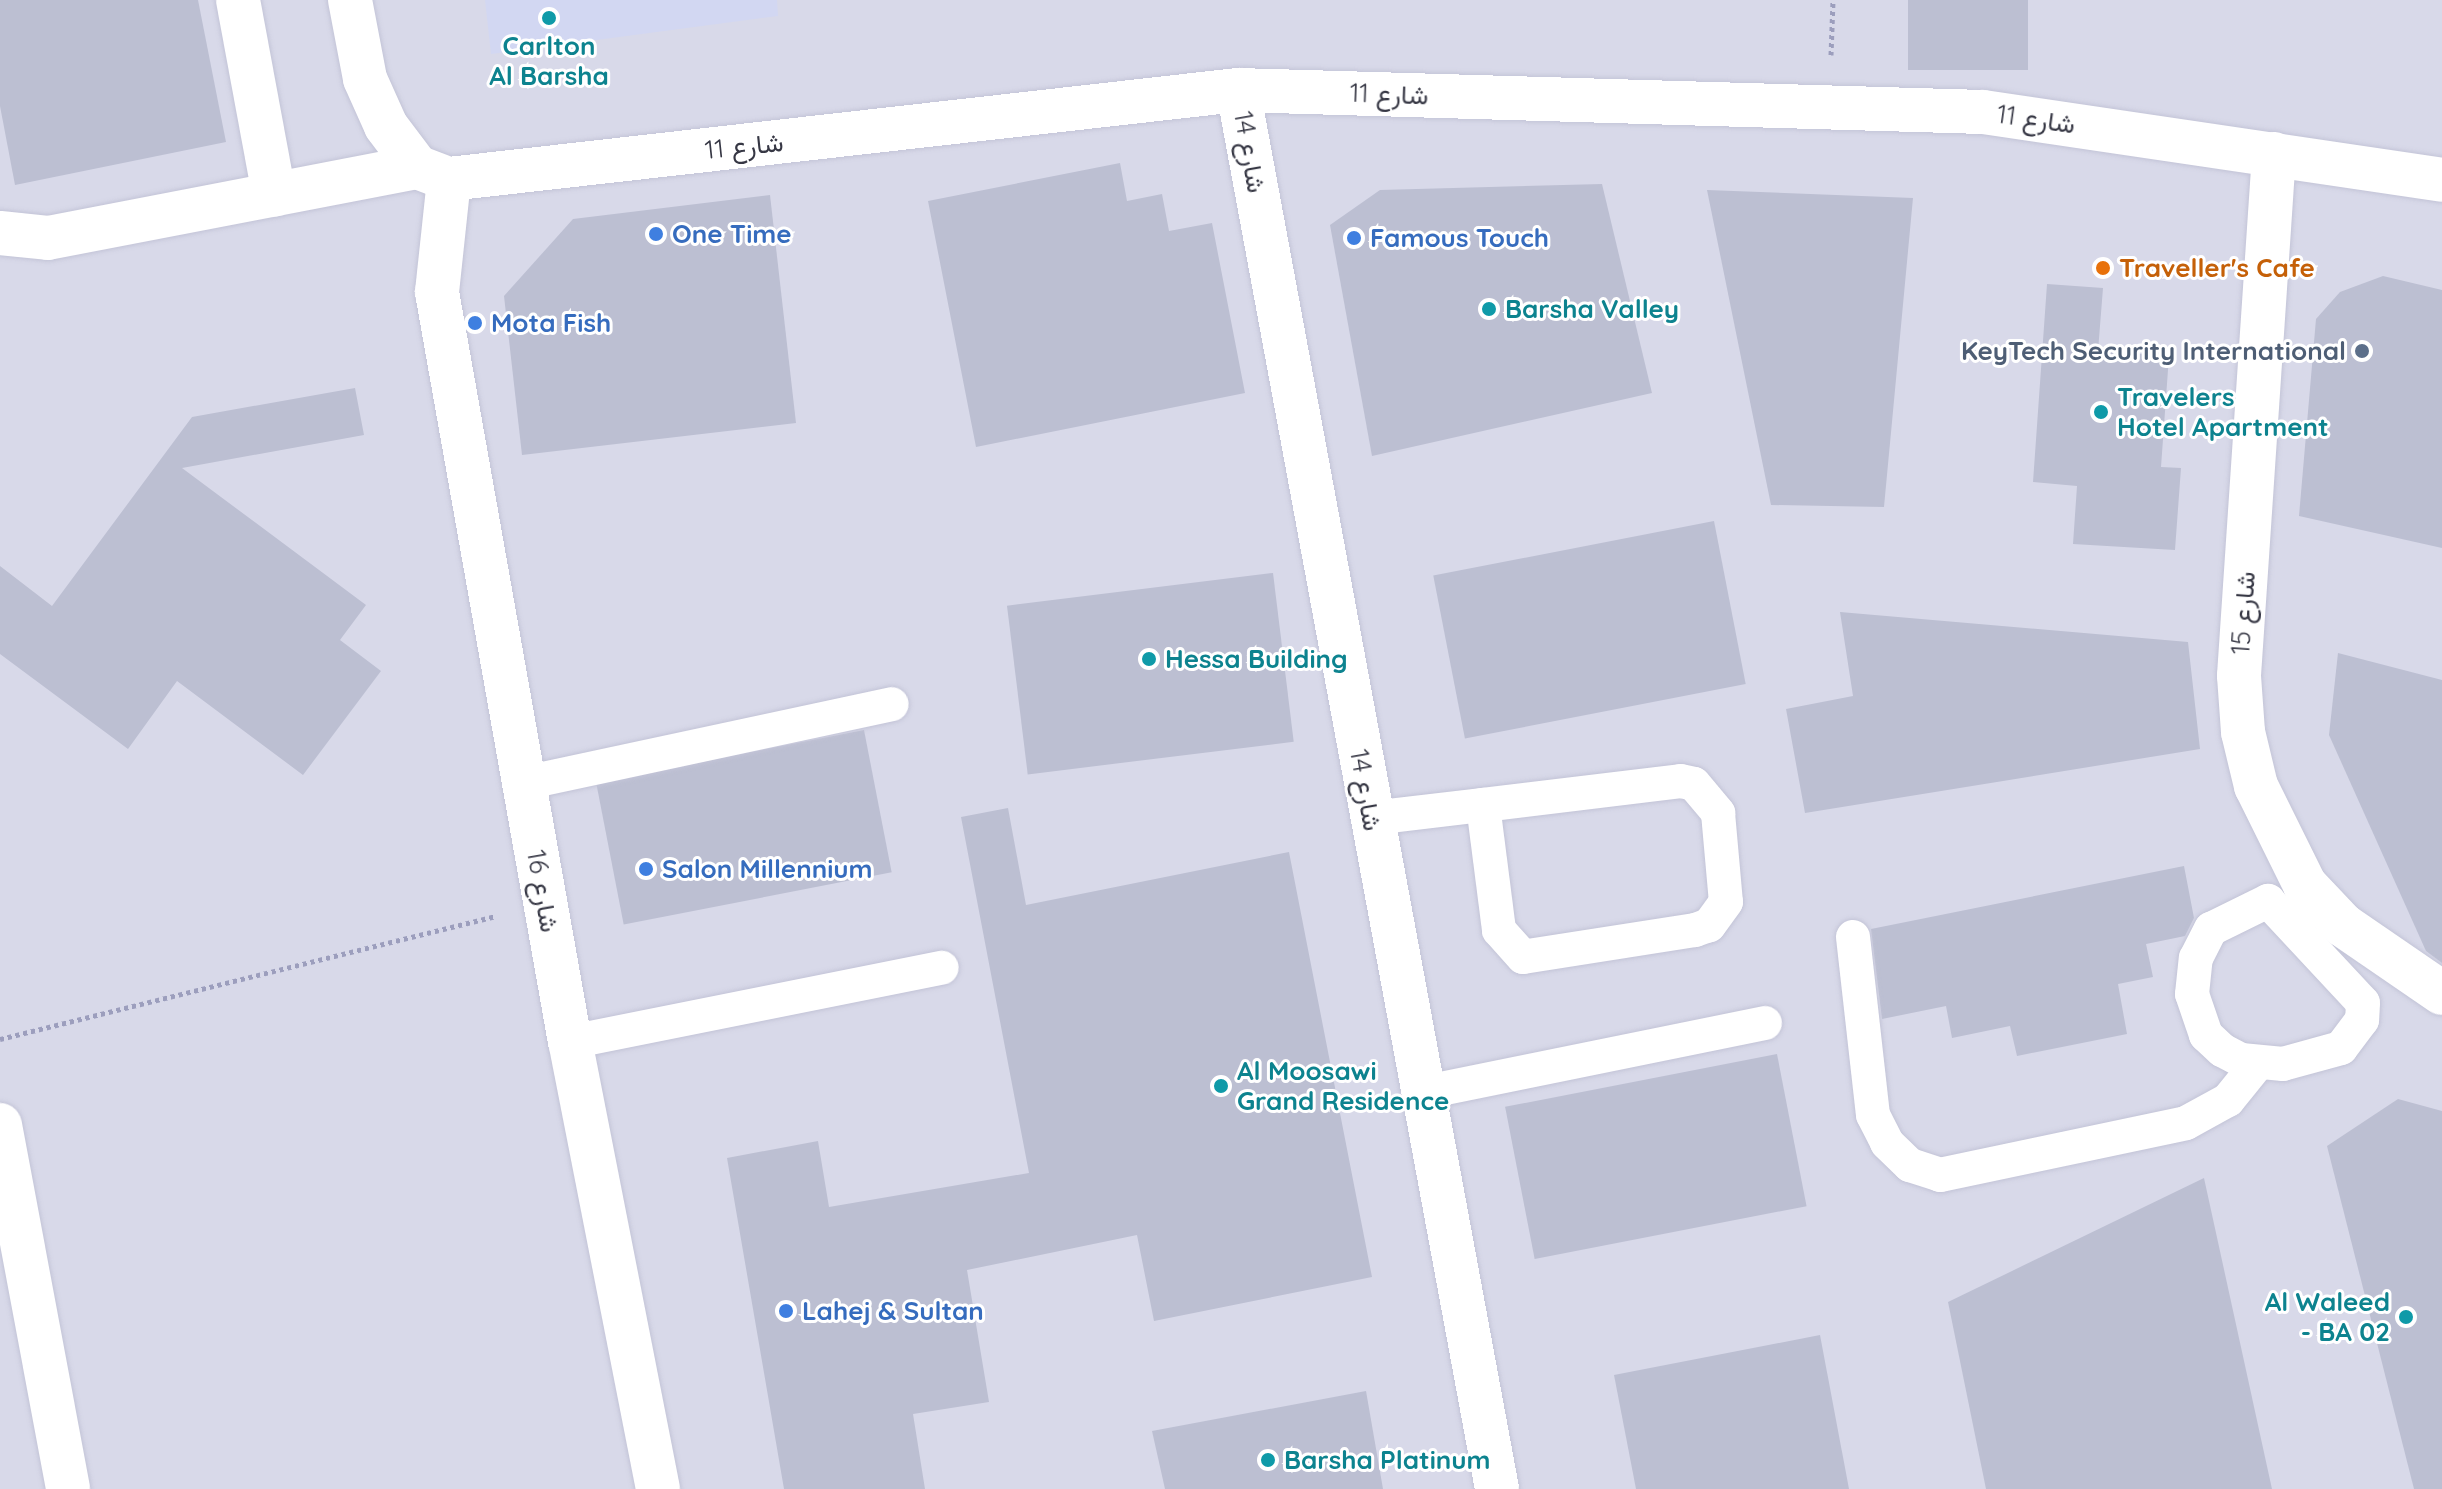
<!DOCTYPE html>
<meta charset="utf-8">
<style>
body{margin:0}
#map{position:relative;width:2442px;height:1489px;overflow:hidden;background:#e6e6f1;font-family:Quicksand,Vazirmatn,sans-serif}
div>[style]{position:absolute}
.residential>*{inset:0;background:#d8d9e9;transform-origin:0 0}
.commercial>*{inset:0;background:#d2d7f2}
.building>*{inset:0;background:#bcbfd2;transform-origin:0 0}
.path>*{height:5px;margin-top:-2.5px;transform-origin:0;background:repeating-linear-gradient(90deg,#9c9ebd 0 4px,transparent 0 8px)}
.roads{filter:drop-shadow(0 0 2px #c3c4d7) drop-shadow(0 0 2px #c3c4d7)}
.service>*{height:34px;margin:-17px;padding:0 17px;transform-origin:17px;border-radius:17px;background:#fff}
.minor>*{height:44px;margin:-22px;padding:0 22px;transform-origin:22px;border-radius:22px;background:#fff}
.dots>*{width:22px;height:22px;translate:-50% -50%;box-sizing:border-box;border:4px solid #fff;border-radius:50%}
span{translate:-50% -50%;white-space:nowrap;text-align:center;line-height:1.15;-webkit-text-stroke:6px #fff;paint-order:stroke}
.culture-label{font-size:26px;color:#0d838f;font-weight:700}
.left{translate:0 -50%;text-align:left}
.right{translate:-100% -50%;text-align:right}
.street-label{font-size:26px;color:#363744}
.shop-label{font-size:26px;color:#366cbe;font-weight:700}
.food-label{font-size:26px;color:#c56008;font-weight:700}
.service-label{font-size:26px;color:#4e5e75;font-weight:700}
</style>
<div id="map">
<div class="residential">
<i style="left:0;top:0;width:2442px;height:1489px"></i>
</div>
<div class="commercial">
<i style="clip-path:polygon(485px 0,777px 0,778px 16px,491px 54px)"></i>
</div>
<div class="building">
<i style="clip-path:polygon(0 0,198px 0,226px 142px,15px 185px,0 106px)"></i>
<i style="left:1908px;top:0;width:120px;height:70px"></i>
<i style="clip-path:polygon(1120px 163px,1127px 201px,1162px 194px,1169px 231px,1212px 223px,1245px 393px,976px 447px,928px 201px)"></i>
<i style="clip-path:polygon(1602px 184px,1652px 393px,1372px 456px,1330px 225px,1380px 190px)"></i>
<i style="clip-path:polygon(1707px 190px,1913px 198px,1884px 507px,1771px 505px)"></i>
<i style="clip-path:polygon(770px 195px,796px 423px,522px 455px,504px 296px,573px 219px)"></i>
<i style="clip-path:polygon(2383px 276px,2442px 290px,2442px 548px,2299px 516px,2316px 319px,2340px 292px)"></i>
<i style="clip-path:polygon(2047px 284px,2103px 288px,2098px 351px,2169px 356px,2161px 467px,2181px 468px,2175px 550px,2073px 544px,2077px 486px,2033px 482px)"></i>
<i style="clip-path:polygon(355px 388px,364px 435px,182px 468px,366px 605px,340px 640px,381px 671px,303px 775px,177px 681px,128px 749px,0 654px,0 566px,52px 606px,192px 417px)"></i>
<i style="left:1714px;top:521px;width:166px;height:286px;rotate:79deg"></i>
<i style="left:1273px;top:573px;width:170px;height:268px;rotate:83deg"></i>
<i style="clip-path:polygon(1840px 612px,2188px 642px,2200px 749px,1805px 813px,1786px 709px,1853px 696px)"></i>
<i style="clip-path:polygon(2338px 653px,2442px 680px,2442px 963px,2426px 951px,2329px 735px)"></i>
<i style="left:864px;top:730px;width:145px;height:273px;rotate:79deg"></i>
<i style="clip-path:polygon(1008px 808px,1026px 905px,1289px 852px,1372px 1277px,1154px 1321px,1137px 1235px,967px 1270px,989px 1402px,913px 1414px,925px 1489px,784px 1489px,727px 1158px,818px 1141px,829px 1207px,1029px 1173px,961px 817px)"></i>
<i style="clip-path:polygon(2184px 866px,2194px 918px,2185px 936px,2146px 944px,2153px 977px,2118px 984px,2127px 1034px,2017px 1056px,2010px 1026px,1952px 1038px,1946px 1006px,1882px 1019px,1871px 929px)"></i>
<i style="left:1777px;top:1054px;width:155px;height:277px;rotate:79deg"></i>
<i style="clip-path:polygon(2398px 1099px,2442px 1111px,2442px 1489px,2414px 1489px,2327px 1146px)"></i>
<i style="clip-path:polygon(2204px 1178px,2272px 1489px,1986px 1489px,1948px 1302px)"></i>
<i style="clip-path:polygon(1820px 1335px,1849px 1489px,1636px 1489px,1614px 1375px)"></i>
<i style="clip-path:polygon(1366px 1391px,1383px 1489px,1165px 1489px,1152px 1431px)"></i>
</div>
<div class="path">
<i style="left:1831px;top:55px;width:55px;rotate:-87.9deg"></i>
<i style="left:0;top:1039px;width:511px;rotate:-13.93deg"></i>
</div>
<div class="roads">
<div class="service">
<i style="left:524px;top:783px;width:376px;rotate:-12.1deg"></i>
<i style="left:1372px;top:818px;width:112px;rotate:-6.7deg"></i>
<i style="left:1483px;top:805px;width:199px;rotate:-6.9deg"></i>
<i style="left:1681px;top:781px;width:13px;rotate:13deg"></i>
<i style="left:1694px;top:784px;width:38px;rotate:50deg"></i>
<i style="left:1718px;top:813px;width:89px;rotate:84.9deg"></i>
<i style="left:1726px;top:902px;width:29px;rotate:126deg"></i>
<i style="left:1709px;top:925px;width:15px;rotate:160deg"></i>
<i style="left:1695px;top:930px;width:174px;rotate:171.1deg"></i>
<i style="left:1523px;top:957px;width:36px;rotate:-132deg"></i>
<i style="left:1499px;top:930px;width:126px;rotate:-97.3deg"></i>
<i style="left:2268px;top:901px;width:139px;rotate:47deg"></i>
<i style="left:2363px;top:1003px;width:17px;rotate:93deg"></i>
<i style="left:2362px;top:1020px;width:35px;rotate:127deg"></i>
<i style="left:2341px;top:1048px;width:60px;rotate:164.6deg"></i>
<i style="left:2283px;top:1064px;width:42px;rotate:-174.6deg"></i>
<i style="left:2241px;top:1060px;width:21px;rotate:-152deg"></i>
<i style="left:2222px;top:1050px;width:22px;rotate:-137deg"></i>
<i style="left:2206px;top:1035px;width:43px;rotate:-108.9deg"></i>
<i style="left:2192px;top:994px;width:36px;rotate:-84deg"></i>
<i style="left:2196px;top:958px;width:33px;rotate:-63deg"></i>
<i style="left:2211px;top:929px;width:64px;rotate:-26.2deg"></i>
<i style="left:1853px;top:937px;width:179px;rotate:83.6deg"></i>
<i style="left:1873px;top:1115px;width:31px;rotate:63deg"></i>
<i style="left:1887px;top:1143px;width:32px;rotate:44deg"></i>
<i style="left:1910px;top:1165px;width:32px;rotate:18deg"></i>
<i style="left:1940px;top:1175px;width:251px;rotate:-11.9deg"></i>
<i style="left:2186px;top:1123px;width:48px;rotate:-28.7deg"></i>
<i style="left:2228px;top:1100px;width:48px;rotate:-51deg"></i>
<i style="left:570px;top:1042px;width:379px;rotate:-11.3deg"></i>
<i style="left:1421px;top:1093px;width:351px;rotate:-11.5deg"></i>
</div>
<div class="minor">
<i style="left:238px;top:0;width:198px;rotate:79.5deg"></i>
<i style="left:350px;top:0;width:80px;rotate:79.2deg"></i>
<i style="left:365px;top:79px;width:51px;rotate:65.9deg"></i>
<i style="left:386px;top:126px;width:51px;rotate:52.9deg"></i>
<i style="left:417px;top:167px;width:26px;rotate:21deg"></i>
<i style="left:1238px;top:90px;width:1423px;rotate:79.51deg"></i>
<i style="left:2274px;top:154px;width:523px;rotate:93.84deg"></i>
<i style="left:2239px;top:676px;width:56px;rotate:85.9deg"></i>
<i style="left:2243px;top:732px;width:56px;rotate:76.5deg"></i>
<i style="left:2256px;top:786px;width:110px;rotate:63.7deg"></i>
<i style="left:2305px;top:885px;width:55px;rotate:46.5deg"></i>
<i style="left:2343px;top:925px;width:120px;rotate:34.5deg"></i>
<i style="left:0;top:233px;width:48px;rotate:5.9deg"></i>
<i style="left:48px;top:238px;width:376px;rotate:-10.9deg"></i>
<i style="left:0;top:1125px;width:370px;rotate:79.4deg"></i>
<i style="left:658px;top:1489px;width:456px;rotate:-101.1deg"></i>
<i style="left:570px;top:1042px;width:762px;rotate:-100.06deg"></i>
<i style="left:437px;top:292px;width:114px;rotate:-83.9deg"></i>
<i style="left:449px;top:179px;width:794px;rotate:-6.44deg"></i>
<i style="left:1238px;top:90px;width:745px;rotate:1.69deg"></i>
<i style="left:1983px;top:112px;width:464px;rotate:8.4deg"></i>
</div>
</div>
<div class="dots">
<i style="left:549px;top:18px;background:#0f9aa8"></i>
<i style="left:656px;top:234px;background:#3f7fe0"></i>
<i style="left:1354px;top:238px;background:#3f7fe0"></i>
<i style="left:2103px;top:268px;background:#e8710a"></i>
<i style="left:1489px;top:309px;background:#0f9aa8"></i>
<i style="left:475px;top:323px;background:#3f7fe0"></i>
<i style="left:2362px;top:351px;background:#5c6f8a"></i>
<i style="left:2101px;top:412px;background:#0f9aa8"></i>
<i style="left:1149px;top:659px;background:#0f9aa8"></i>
<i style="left:646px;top:869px;background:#3f7fe0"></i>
<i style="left:1221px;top:1086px;background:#0f9aa8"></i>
<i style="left:786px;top:1311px;background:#3f7fe0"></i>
<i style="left:2406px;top:1317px;background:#0f9aa8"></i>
<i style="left:1268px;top:1460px;background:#0f9aa8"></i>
</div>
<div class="culture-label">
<span style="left:549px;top:61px">Carlton<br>Al Barsha</span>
<span class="left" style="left:1505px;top:309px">Barsha Valley</span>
<span class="left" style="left:2117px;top:412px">Travelers<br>Hotel Apartment</span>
<span class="left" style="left:1165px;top:659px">Hessa Building</span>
<span class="left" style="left:1237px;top:1086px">Al Moosawi<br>Grand Residence</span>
<span class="right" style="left:2390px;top:1317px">Al Waleed<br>- BA 02</span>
<span class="left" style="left:1284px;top:1460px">Barsha Platinum</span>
</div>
<div class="street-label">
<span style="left:1389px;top:94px;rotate:2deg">شارع 11</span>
<span style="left:2036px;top:119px;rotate:8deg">شارع 11</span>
<span style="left:744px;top:146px;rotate:-6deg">شارع 11</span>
<span style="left:1250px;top:152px;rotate:80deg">شارع 14</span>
<span style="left:2243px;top:613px;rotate:-86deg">شارع 15</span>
<span style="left:1366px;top:790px;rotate:80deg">شارع 14</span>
<span style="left:543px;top:891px;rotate:80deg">شارع 16</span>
</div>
<div class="shop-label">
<span class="left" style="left:672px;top:234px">One Time</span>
<span class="left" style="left:1370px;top:238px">Famous Touch</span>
<span class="left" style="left:491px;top:323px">Mota Fish</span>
<span class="left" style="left:662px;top:869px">Salon Millennium</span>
<span class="left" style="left:802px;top:1311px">Lahej &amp; Sultan</span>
</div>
<div class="food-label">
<span class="left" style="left:2119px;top:268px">Traveller's Cafe</span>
</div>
<div class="service-label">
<span class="right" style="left:2346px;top:351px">KeyTech Security International</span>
</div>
</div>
